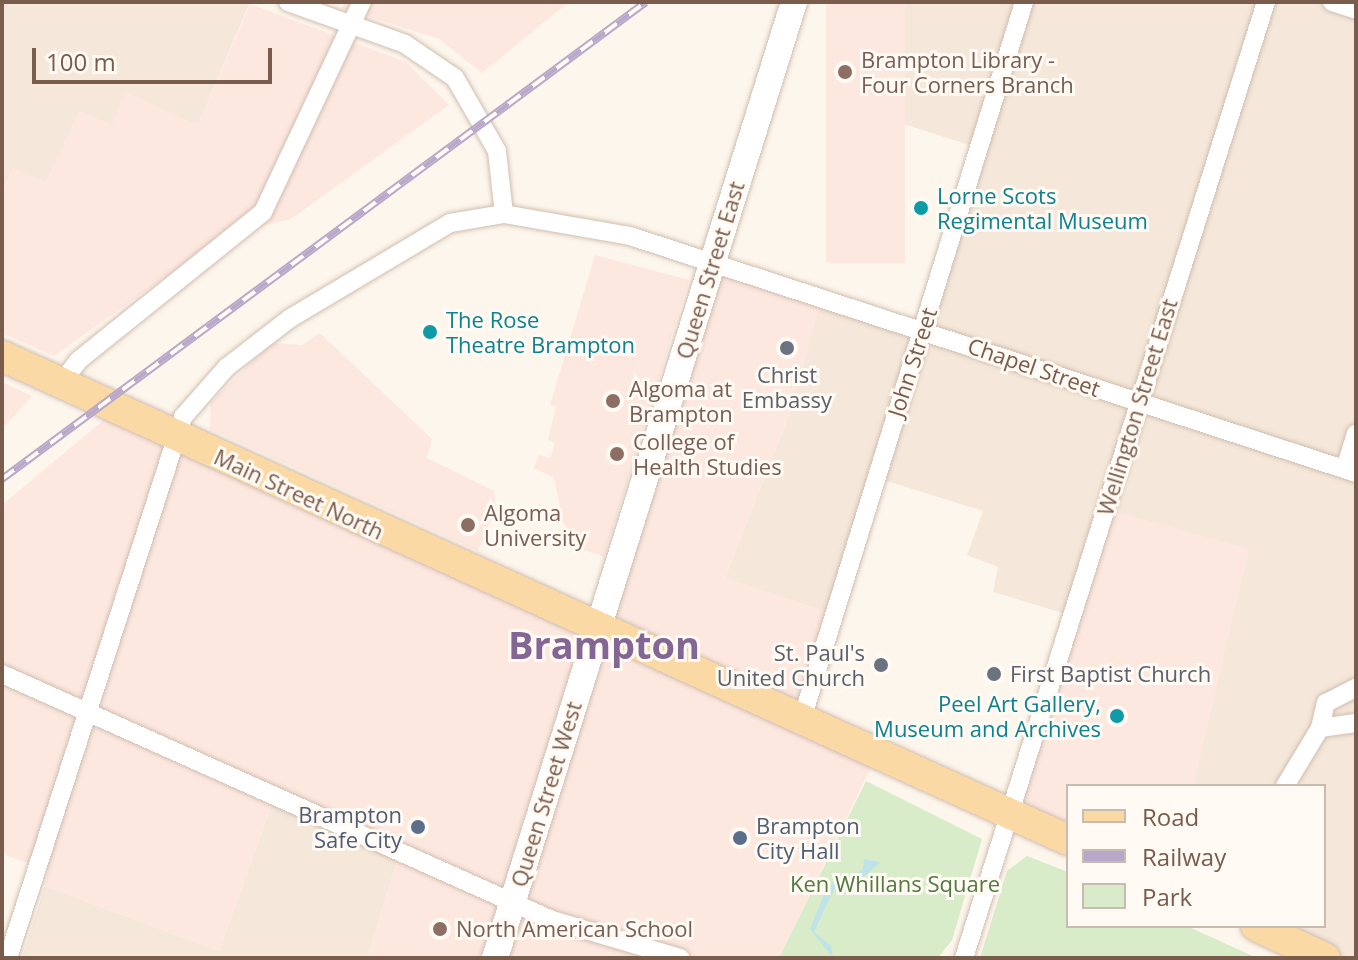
<!DOCTYPE html>
<style>
body{margin:0}
#map{position:relative;width:1358px;height:960px;overflow:hidden;background:#fdf6ec;font-family:"Open Sans",sans-serif}
div>[style]{position:absolute}
.residential>*{inset:0;background:#f5e8da}
.commercial>*{inset:0;background:#fde8e0;transform-origin:0 0}
.green>*{inset:0;background:#d8ecc9}
.water>*{inset:0;background:#bfe3e8}
.roads{filter:drop-shadow(0 0 2px #d1beb0) drop-shadow(0 0 2px #d1beb0)}
.street>*{height:18px;margin:-9px;padding:0 9px;transform-origin:9px;border-radius:9px;background:#fff}
.secondary>*{height:26px;margin:-13px;padding:0 13px;transform-origin:13px;border-radius:13px;background:#fff}
.primary>*{height:30px;margin:-15px;padding:0 15px;transform-origin:15px;border-radius:15px;background:#fbd9a5}
.rail>*{height:8px;margin-top:-4px;transform-origin:0;background:repeating-linear-gradient(90deg,#fffaf3 0 15px,#b9a8c9 0 30px);box-sizing:border-box;border-block:2px solid #b9a8c9}
.dots>*{width:22px;height:22px;translate:-50% -50%;box-sizing:border-box;border:4px solid #fffaf3;border-radius:50%}
span{translate:-50% -50%;white-space:nowrap;text-align:center;line-height:1.15;-webkit-text-stroke:6px #fffaf3;paint-order:stroke}
.education-label{font-size:22px;color:#785e54}
.left{translate:0 -50%;text-align:left}
.culture-label{font-size:22px;color:#0d838f}
.right{translate:-100% -50%;text-align:right}
.street-label{font-size:22px;color:#7a5c4d}
.worship-label{font-size:22px;color:#5b616d}
.service-label{font-size:22px;color:#4e5e75}
.park-label{font-size:22px;color:#537a41}
.town-label{font-size:38px;color:#846695;font-weight:700}
.frame{position:absolute;inset:0;border:4px solid #7a5c4d;pointer-events:none}
.legend{position:absolute;left:1066px;top:784px;width:260px;height:144px;box-sizing:border-box;background:#fffaf3;border:2px solid #cabbb1;margin:0;padding:10px 14px;list-style:none;font-size:24px;color:#7a5c4d}
.legend li{display:flex;align-items:center;gap:16px;height:40px}
.legend b{width:40px;border:2px solid #cabbb1}
.scale{position:absolute;left:32px;top:48px;width:240px;height:36px;box-sizing:border-box;border:4px solid #7a5c4d;border-top:0;padding-left:10px;font-size:24px;line-height:28px;white-space:nowrap;color:#7a5c4d;-webkit-text-stroke:6px #fffaf3;paint-order:stroke}
</style>
<div id="map">
<div class="residential">
<i style="clip-path:polygon(2px 2px,250px 2px,198px 125px,112px 125px,79px 112px,46px 183px,13px 169px,2px 193px)"></i>
<i style="clip-path:polygon(906px 2px,1356px 2px,1356px 958px,1325px 958px,1256px 926px,1324px 926px,1324px 786px,1193px 786px,1248px 549px,1073px 616px,993px 592px,998px 567px,967px 555px,983px 511px,877px 478px,838px 616px,725px 578px,787px 420px,822px 298px,923px 328px,979px 148px,872px 114px)"></i>
<i style="clip-path:polygon(274px 798px,399px 855px,367px 958px,22px 958px,45px 886px,219px 951px)"></i>
</div>
<div class="commercial">
<i style="clip-path:polygon(345px 2px,569px 2px,482px 73px,439px 39px,342px 8px)"></i>
<i style="left:826px;top:2px;width:79px;height:261px"></i>
<i style="clip-path:polygon(250px 4px,406px 62px,449px 105px,291px 219px,227px 233px,54px 356px,2px 333px,2px 193px,13px 168px,46px 183px,79px 111px,112px 125px,125px 92px,198px 125px)"></i>
<i style="clip-path:polygon(595px 255px,689px 280px,604px 557px,578px 548px,563px 522px,554px 478px,534px 468px,539px 455px,550px 458px,555px 443px,548px 440px,556px 407px,550px 405px)"></i>
<i style="clip-path:polygon(713px 262px,822px 298px,787px 420px,725px 578px,838px 616px,801px 721px,877px 755px,779px 958px,367px 958px,399px 855px,274px 798px,219px 951px,45px 886px,48px 870px,2px 854px,2px 505px,117px 409px,598px 630px)"></i>
<i style="clip-path:polygon(320px 333px,432px 439px,427px 458px,494px 491px,496px 508px,478px 551px,210px 429px,211px 402px,271px 343px,302px 345px)"></i>
<i style="clip-path:polygon(2px 382px,32px 396px,2px 429px)"></i>
<i style="clip-path:polygon(1105px 509px,1249px 549px,1193px 786px,1068px 786px,1068px 840px,1010px 813px)"></i>
</div>
<div class="green">
<i style="clip-path:polygon(866px 781px,982px 839px,952px 940px,938px 958px,779px 958px)"></i>
<i style="clip-path:polygon(1027px 856px,1068px 872px,1068px 926px,1187px 926px,1257px 958px,980px 958px,1007px 871px)"></i>
</div>
<div class="water">
<i style="clip-path:polygon(864px 859px,881px 862px,845px 893px,834px 889px,814px 932px,831px 946px,833px 958px,810px 929px,827px 887px,837px 881px,850px 886px,844px 882px,863px 869px)"></i>
</div>
<div class="roads">
<div class="street">
<i style="left:288px;top:2px;width:124px;rotate:19.7deg"></i>
<i style="left:405px;top:44px;width:60px;rotate:34.2deg"></i>
<i style="left:455px;top:78px;width:84px;rotate:60.1deg"></i>
<i style="left:497px;top:151px;width:63px;rotate:83.7deg"></i>
<i style="left:1332px;top:2px;width:25px;rotate:18deg"></i>
<i style="left:61px;top:383px;width:29px;rotate:-52deg"></i>
<i style="left:79px;top:360px;width:236px;rotate:-38.8deg"></i>
<i style="left:263px;top:212px;width:232px;rotate:-64.8deg"></i>
<i style="left:1345px;top:469px;width:37px;rotate:-73deg"></i>
<i style="left:2px;top:674px;width:603px;rotate:24.1deg"></i>
<i style="left:552px;top:920px;width:134px;rotate:16.5deg"></i>
<i style="left:801px;top:722px;width:754px;rotate:-72.79deg"></i>
<i style="left:1320px;top:728px;width:36px;rotate:-8deg"></i>
<i style="left:1285px;top:786px;width:68px;rotate:-58.9deg"></i>
<i style="left:1320px;top:728px;width:26px;rotate:-77deg"></i>
<i style="left:1326px;top:703px;width:34px;rotate:-27deg"></i>
<i style="left:8px;top:958px;width:569px;rotate:-72.07deg"></i>
<i style="left:183px;top:417px;width:67px;rotate:-48.7deg"></i>
<i style="left:227px;top:367px;width:78px;rotate:-37.7deg"></i>
<i style="left:289px;top:319px;width:187px;rotate:-30.8deg"></i>
<i style="left:450px;top:223px;width:55px;rotate:-9.5deg"></i>
<i style="left:504px;top:214px;width:128px;rotate:9.9deg"></i>
<i style="left:630px;top:236px;width:764px;rotate:18.08deg"></i>
<i style="left:964px;top:958px;width:1003px;rotate:-72.47deg"></i>
</div>
<div class="secondary">
<i style="left:495px;top:958px;width:1002px;rotate:-72.63deg"></i>
</div>
<div class="primary">
<i style="left:2px;top:356px;width:1171px;rotate:24.42deg"></i>
<i style="left:1256px;top:926px;width:76px;rotate:24.9deg"></i>
</div>
</div>
<div class="rail">
<i style="left:2px;top:479px;width:801px;rotate:-36.53deg"></i>
</div>
<div class="dots">
<i style="left:845px;top:72px;background:#8d6e63"></i>
<i style="left:921px;top:208px;background:#0f9aa8"></i>
<i style="left:430px;top:332px;background:#0f9aa8"></i>
<i style="left:787px;top:348px;background:#6b7280"></i>
<i style="left:613px;top:401px;background:#8d6e63"></i>
<i style="left:617px;top:454px;background:#8d6e63"></i>
<i style="left:468px;top:525px;background:#8d6e63"></i>
<i style="left:881px;top:665px;background:#6b7280"></i>
<i style="left:994px;top:674px;background:#6b7280"></i>
<i style="left:1117px;top:716px;background:#0f9aa8"></i>
<i style="left:418px;top:827px;background:#5c6f8a"></i>
<i style="left:740px;top:838px;background:#5c6f8a"></i>
<i style="left:440px;top:929px;background:#8d6e63"></i>
</div>
<div class="education-label">
<span class="left" style="left:861px;top:72px">Brampton Library -<br>Four Corners Branch</span>
<span class="left" style="left:629px;top:401px">Algoma at<br>Brampton</span>
<span class="left" style="left:633px;top:454px">College of<br>Health Studies</span>
<span class="left" style="left:484px;top:525px">Algoma<br>University</span>
<span class="left" style="left:456px;top:929px">North American School</span>
</div>
<div class="culture-label">
<span class="left" style="left:937px;top:208px">Lorne Scots<br>Regimental Museum</span>
<span class="left" style="left:446px;top:332px">The Rose<br>Theatre Brampton</span>
<span class="right" style="left:1101px;top:716px">Peel Art Gallery,<br>Museum and Archives</span>
</div>
<div class="street-label">
<span style="left:710px;top:270px;rotate:-73deg">Queen Street East</span>
<span style="left:912px;top:362px;rotate:-72deg">John Street</span>
<span style="left:1034px;top:367px;rotate:19deg">Chapel Street</span>
<span style="left:1137px;top:407px;rotate:-73deg">Wellington Street East</span>
<span style="left:299px;top:494px;rotate:25deg">Main Street North</span>
<span style="left:546px;top:794px;rotate:-73deg">Queen Street West</span>
</div>
<div class="worship-label">
<span style="left:787px;top:387px">Christ<br>Embassy</span>
<span class="right" style="left:865px;top:665px">St. Paul's<br>United Church</span>
<span class="left" style="left:1010px;top:674px">First Baptist Church</span>
</div>
<div class="service-label">
<span class="right" style="left:402px;top:827px">Brampton<br>Safe City</span>
<span class="left" style="left:756px;top:838px">Brampton<br>City Hall</span>
</div>
<div class="park-label">
<span style="left:895px;top:884px">Ken Whillans Square</span>
</div>
<div class="town-label">
<span style="left:604px;top:645px">Brampton</span>
</div>
<div class="frame"></div>
<ul class="legend">
<li><b style="height:10px;background:#fbd9a5"></b>Road</li>
<li><b style="height:10px;background:#b9a8c9"></b>Railway</li>
<li><b style="height:22px;background:#d8ecc9"></b>Park</li>
</ul>
<div class="scale">100 m</div>
</div>
